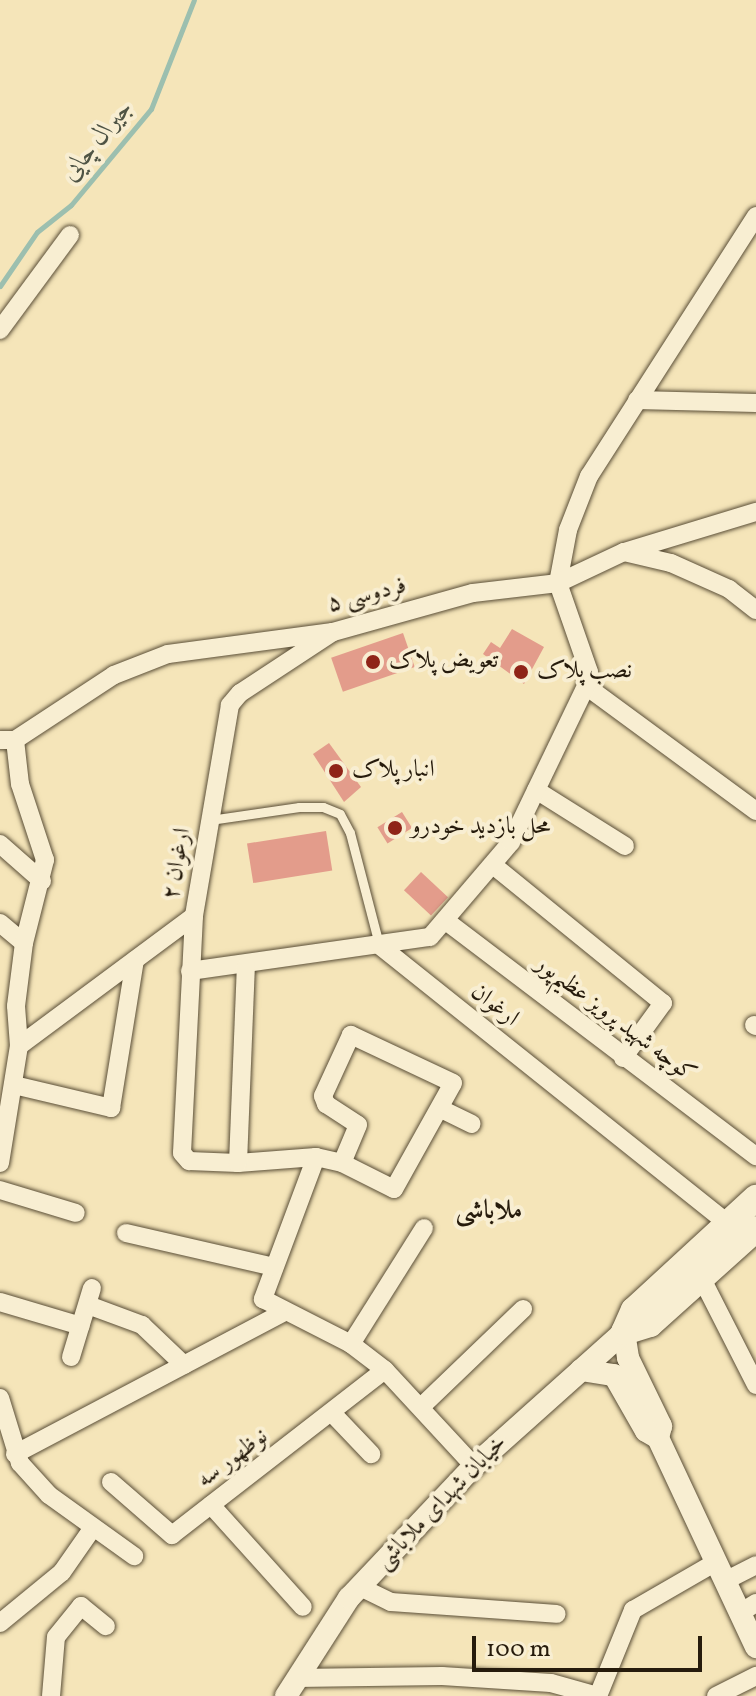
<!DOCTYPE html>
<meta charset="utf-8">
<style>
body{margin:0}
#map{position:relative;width:756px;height:1696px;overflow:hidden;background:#f5e5b9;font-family:Vollkorn,Amiri,serif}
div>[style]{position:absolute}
.stream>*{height:5px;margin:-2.5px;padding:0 2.5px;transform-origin:2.5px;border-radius:2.5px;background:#9cbfaf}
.building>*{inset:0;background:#e39c8b;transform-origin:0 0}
.roads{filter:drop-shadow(0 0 2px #5a4e37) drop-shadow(0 0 2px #5a4e37)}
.service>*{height:9px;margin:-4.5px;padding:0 4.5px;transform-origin:4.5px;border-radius:4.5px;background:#f8eed2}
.minor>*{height:18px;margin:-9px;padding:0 9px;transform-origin:9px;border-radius:9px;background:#f8eed2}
.tertiary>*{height:22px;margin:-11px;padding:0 11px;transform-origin:11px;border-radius:11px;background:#f8eed2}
.secondary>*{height:26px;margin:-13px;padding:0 13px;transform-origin:13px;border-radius:13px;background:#f8eed2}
.dots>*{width:22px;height:22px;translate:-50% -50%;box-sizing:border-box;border:4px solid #f8eed2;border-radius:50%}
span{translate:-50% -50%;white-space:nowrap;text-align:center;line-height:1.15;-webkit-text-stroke:8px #f8eed2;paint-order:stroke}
.street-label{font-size:24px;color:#261b0c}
.poi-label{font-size:24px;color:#261b0c}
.left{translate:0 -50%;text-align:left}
.water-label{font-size:26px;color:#4f5445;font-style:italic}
.neighbourhood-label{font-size:26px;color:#261b0c;font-weight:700}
.scale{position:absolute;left:472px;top:1636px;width:230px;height:36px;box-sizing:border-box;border:4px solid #261b0c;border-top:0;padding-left:10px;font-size:24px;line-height:28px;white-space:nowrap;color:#261b0c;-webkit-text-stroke:6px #f8eed2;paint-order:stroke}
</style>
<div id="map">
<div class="stream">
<i style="left:0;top:286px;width:65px;rotate:-55.6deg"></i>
<i style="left:37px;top:232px;width:43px;rotate:-38.5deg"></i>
<i style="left:71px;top:205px;width:125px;rotate:-50.2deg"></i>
<i style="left:151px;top:109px;width:117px;rotate:-68.5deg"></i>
</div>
<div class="building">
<i style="clip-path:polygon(512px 629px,544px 647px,524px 684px,483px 654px,491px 642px,500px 648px)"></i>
<i style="left:403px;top:633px;width:36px;height:76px;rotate:71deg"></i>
<i style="clip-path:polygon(329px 743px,361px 787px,344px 802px,313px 754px)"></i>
<i style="left:402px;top:812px;width:19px;height:29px;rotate:58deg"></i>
<i style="left:326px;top:831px;width:40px;height:80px;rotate:81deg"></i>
<i style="left:421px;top:872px;width:37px;height:25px;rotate:43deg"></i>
</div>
<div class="roads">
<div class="service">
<i style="left:210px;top:820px;width:90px;rotate:-8.3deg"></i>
<i style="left:299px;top:807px;width:24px"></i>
<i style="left:323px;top:807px;width:18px;rotate:22deg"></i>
<i style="left:340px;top:814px;width:21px;rotate:62deg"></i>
<i style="left:350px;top:833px;width:115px;rotate:75.4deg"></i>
</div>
<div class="minor">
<i style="left:756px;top:216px;width:309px;rotate:122.7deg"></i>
<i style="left:589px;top:476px;width:58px;rotate:111.3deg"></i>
<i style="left:568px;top:530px;width:54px;rotate:100.7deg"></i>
<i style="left:558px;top:583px;width:94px;rotate:70.8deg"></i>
<i style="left:589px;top:672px;width:14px;rotate:102deg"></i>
<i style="left:586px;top:686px;width:211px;rotate:36.3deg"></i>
<i style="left:0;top:330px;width:118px;rotate:-53.6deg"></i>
<i style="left:637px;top:400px;width:119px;rotate:1.4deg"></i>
<i style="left:624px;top:552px;width:48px;rotate:13.2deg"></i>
<i style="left:671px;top:563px;width:64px;rotate:24.1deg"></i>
<i style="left:729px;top:589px;width:34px;rotate:38deg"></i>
<i style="left:333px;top:632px;width:111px;rotate:146.7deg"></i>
<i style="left:240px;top:693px;width:16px;rotate:130deg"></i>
<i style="left:230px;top:705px;width:214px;rotate:99.7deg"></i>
<i style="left:194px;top:916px;width:237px;rotate:92.9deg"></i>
<i style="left:182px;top:1153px;width:11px;rotate:49deg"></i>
<i style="left:189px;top:1161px;width:49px;rotate:2.3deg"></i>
<i style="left:238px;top:1163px;width:78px;rotate:-4.4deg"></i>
<i style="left:316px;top:1157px;width:152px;rotate:110.5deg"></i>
<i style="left:263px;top:1299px;width:99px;rotate:27.1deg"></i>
<i style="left:351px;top:1344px;width:43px;rotate:37.4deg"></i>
<i style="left:385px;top:1370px;width:131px;rotate:47.2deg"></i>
<i style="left:0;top:740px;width:15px"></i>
<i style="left:15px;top:740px;width:118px;rotate:-33.3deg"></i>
<i style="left:114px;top:675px;width:58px;rotate:-21.3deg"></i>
<i style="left:168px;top:654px;width:166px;rotate:-7.6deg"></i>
<i style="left:333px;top:632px;width:145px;rotate:-15.6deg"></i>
<i style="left:473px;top:593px;width:86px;rotate:-6.7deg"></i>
<i style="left:558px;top:583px;width:73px;rotate:-25.2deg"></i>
<i style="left:624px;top:552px;width:138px;rotate:-16.9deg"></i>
<i style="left:536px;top:790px;width:105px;rotate:32.2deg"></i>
<i style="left:0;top:844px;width:56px;rotate:41.4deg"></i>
<i style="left:493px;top:865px;width:219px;rotate:39.1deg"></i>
<i style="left:663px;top:1003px;width:68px;rotate:126deg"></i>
<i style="left:446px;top:921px;width:389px;rotate:37.2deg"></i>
<i style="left:0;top:923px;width:31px;rotate:40deg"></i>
<i style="left:379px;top:945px;width:445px;rotate:38.6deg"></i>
<i style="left:190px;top:971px;width:242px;rotate:-8.1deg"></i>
<i style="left:430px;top:937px;width:125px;rotate:-49.5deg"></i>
<i style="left:511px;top:842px;width:173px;rotate:-64.3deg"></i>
<i style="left:754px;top:1025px;width:2px;rotate:27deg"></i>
<i style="left:19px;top:1046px;width:218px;rotate:-36.6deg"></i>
<i style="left:14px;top:1085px;width:100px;rotate:13.3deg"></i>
<i style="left:111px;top:1108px;width:150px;rotate:-80.8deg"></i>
<i style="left:441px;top:1109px;width:34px;rotate:26deg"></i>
<i style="left:316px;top:1157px;width:27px;rotate:13deg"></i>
<i style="left:342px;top:1163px;width:58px;rotate:26.6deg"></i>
<i style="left:394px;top:1189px;width:121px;rotate:-60.9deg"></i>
<i style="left:453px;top:1083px;width:113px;rotate:-154.8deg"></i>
<i style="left:351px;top:1035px;width:67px;rotate:114.7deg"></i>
<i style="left:323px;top:1096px;width:9px;rotate:69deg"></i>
<i style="left:326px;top:1104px;width:38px;rotate:33deg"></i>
<i style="left:358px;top:1125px;width:41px;rotate:112.8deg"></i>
<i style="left:0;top:1163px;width:119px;rotate:-80.8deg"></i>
<i style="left:19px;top:1046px;width:40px;rotate:-94.3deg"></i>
<i style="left:16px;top:1006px;width:64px;rotate:-82.8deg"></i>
<i style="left:24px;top:943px;width:86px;rotate:-75.8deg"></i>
<i style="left:45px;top:860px;width:80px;rotate:-108.2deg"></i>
<i style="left:20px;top:784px;width:44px;rotate:-96.5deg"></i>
<i style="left:238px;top:1163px;width:197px;rotate:-87.7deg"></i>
<i style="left:0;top:1190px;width:79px;rotate:16.8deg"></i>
<i style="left:126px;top:1233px;width:152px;rotate:12.9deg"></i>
<i style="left:702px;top:1279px;width:119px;rotate:63deg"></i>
<i style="left:0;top:1302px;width:84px;rotate:16.5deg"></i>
<i style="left:88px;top:1305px;width:58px;rotate:20.3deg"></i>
<i style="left:142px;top:1325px;width:58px;rotate:43.6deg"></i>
<i style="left:351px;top:1344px;width:137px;rotate:-57.8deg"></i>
<i style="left:71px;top:1357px;width:72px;rotate:-73.1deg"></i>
<i style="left:0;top:1398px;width:68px;rotate:72.9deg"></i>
<i style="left:20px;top:1463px;width:43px;rotate:47.8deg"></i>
<i style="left:49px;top:1495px;width:105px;rotate:35.7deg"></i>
<i style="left:422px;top:1406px;width:140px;rotate:-43.8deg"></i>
<i style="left:332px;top:1413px;width:57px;rotate:46.4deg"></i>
<i style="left:15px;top:1454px;width:306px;rotate:-27.8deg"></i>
<i style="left:111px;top:1482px;width:81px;rotate:41deg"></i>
<i style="left:172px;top:1535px;width:269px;rotate:-37.8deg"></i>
<i style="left:211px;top:1505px;width:137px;rotate:48deg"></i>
<i style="left:725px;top:1581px;width:35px;rotate:-27deg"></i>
<i style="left:360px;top:1587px;width:34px;rotate:26deg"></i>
<i style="left:391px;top:1602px;width:166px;rotate:4.1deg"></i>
<i style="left:740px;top:1613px;width:19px;rotate:-32deg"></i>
<i style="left:0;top:1623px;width:80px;rotate:-39.4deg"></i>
<i style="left:62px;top:1572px;width:52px;rotate:-55.1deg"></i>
<i style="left:296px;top:1678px;width:146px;rotate:-0.8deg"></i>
<i style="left:442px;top:1676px;width:109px;rotate:3.7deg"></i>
<i style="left:551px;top:1683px;width:49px;rotate:15.5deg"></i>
<i style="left:51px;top:1696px;width:59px;rotate:-85.2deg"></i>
<i style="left:56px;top:1637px;width:40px;rotate:-51deg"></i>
<i style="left:81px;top:1606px;width:32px;rotate:39deg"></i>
<i style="left:598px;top:1696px;width:93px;rotate:-67.9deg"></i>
<i style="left:633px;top:1610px;width:96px;rotate:-30deg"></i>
<i style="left:716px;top:1696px;width:45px;rotate:-26.6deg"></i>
</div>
<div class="tertiary">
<i style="left:624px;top:1332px;width:26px;rotate:81deg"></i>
<i style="left:628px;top:1358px;width:76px;rotate:64.1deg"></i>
<i style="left:661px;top:1426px;width:12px;rotate:104deg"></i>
<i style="left:581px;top:1370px;width:33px;rotate:9deg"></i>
<i style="left:614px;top:1375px;width:64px;rotate:60.3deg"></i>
<i style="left:646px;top:1431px;width:14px;rotate:30deg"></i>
<i style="left:658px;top:1438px;width:231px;rotate:64.9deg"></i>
<i style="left:286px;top:1696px;width:117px;rotate:-57.3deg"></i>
<i style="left:349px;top:1598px;width:182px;rotate:-46.6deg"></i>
<i style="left:474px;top:1466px;width:201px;rotate:-41.8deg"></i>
</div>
<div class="secondary">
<i style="left:624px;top:1332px;width:24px;rotate:-66deg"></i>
<i style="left:634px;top:1310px;width:166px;rotate:-42.6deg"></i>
<i style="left:624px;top:1332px;width:27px;rotate:-17deg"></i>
<i style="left:650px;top:1324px;width:142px;rotate:-41.9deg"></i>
</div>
</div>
<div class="dots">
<i style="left:373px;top:662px;background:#8f2418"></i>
<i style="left:521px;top:672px;background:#8f2418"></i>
<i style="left:336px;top:771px;background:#8f2418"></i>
<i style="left:395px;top:828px;background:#8f2418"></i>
</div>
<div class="street-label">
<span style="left:367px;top:596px;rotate:-14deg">فردوسی ۵</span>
<span style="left:178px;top:864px;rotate:-80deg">ارغوان ۲</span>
<span style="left:494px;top:1006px;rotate:38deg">ارغوان</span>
<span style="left:615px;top:1020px;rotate:37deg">کوچه شهید پرویز عظیم‌پور</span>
<span style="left:233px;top:1459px;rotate:-37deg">نوظهور سه</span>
<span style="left:442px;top:1503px;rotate:-46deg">خیابان شهدای ملاباشی</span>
</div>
<div class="poi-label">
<span class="left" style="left:389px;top:662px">تعویض پلاک</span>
<span class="left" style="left:537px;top:672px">نصب پلاک</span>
<span class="left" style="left:352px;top:771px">انبار پلاک</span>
<span class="left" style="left:411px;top:828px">محل بازدید خودرو</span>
</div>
<div class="water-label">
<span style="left:98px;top:141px;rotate:-51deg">جیرال چایی</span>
</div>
<div class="neighbourhood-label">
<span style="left:489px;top:1212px">ملاباشی</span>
</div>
<div class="scale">100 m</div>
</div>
